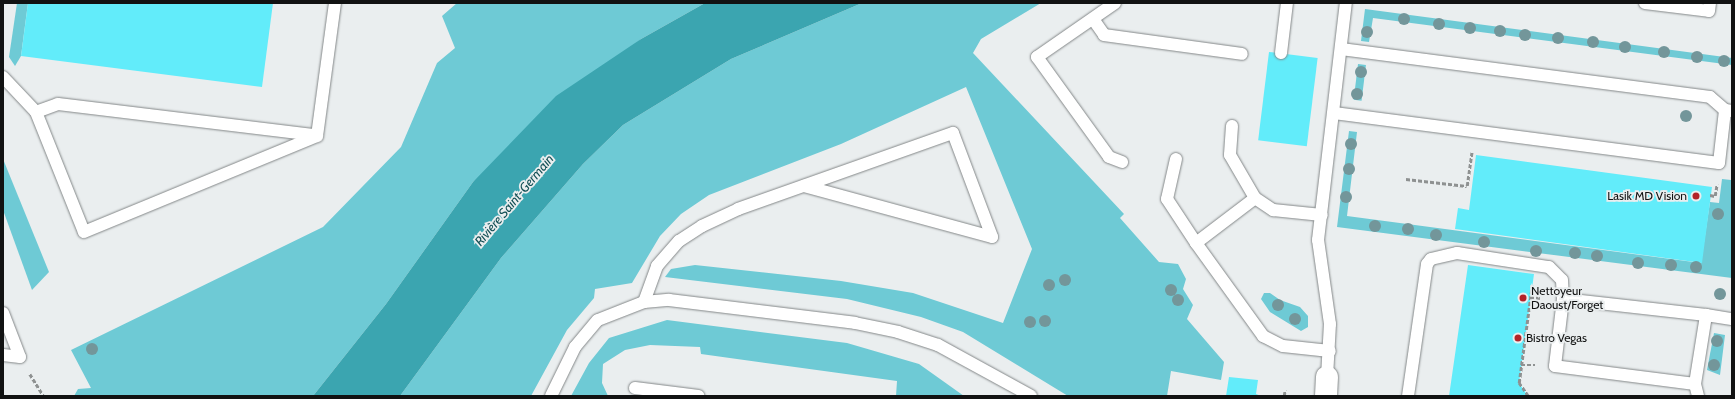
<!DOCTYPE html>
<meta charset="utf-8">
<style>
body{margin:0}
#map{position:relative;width:1735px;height:399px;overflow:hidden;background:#eaeeef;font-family:Cabin,sans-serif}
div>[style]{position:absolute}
.green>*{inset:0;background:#6ecad5;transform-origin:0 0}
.water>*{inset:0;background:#3ba5b0}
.building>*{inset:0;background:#62ecfa;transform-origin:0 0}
.path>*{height:2.5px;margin-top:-1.25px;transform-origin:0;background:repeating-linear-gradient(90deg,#8e9191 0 4px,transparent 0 6px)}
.roads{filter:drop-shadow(0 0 1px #838788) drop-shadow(0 0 1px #838788)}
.lane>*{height:12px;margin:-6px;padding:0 6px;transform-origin:6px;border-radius:6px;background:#fff}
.street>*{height:22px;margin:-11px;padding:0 11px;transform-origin:11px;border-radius:11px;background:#fff}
.trees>*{width:12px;height:12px;margin:-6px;border-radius:50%;background:#73969a}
.dots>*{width:11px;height:11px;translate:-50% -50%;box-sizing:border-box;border:2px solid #eaeeef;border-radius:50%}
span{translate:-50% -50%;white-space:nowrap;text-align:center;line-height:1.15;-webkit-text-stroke:3.5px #eaeeef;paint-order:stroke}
.poi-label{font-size:12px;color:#111212}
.right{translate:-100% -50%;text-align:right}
.left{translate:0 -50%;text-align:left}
.water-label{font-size:13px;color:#135056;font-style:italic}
.frame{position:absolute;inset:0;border:4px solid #111212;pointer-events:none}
</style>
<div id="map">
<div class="green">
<i style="clip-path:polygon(17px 3px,28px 3px,21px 56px,15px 66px,9px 57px)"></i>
<i style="clip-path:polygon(457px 3px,705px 3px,641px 39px,473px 182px,386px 304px,313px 396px,74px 396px,78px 389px,91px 388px,71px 350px,323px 227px,401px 147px,437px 63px,455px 48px,442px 16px)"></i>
<i style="clip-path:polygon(862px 3px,1041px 3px,981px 39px,973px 53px,1124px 214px,1120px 218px,1159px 262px,1178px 264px,1186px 279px,1183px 289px,1193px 305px,1187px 319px,1224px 362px,1221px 380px,1171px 371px,1167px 396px,1068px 396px,963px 332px,921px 317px,847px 299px,665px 277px,671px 269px,695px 265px,841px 281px,913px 293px,1003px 323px,1032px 249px,966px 87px,841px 144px,709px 195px,681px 214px,660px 236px,632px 283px,595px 289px,594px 298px,567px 330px,531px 396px,400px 396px,501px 258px,583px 164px,623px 125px,731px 59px)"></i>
<i style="clip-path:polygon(1365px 9px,1732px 58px,1732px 65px,1373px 18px,1369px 42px,1361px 41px)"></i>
<i style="left:1358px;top:64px;width:8px;height:36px;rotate:7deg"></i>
<i style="clip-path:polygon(1349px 131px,1357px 132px,1347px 216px,1701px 263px,1710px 202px,1719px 203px,1722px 179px,1731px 180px,1732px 172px,1732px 278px,1337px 227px)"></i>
<i style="clip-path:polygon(3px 159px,49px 272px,32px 290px,3px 210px)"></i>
<i style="clip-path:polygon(1264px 293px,1270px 293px,1280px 300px,1300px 307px,1308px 316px,1308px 327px,1301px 331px,1270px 312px,1261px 299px)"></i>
<i style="clip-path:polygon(667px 320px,847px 343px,919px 364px,964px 396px,896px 396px,897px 381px,701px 354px,700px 347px,650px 345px,625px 350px,603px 364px,602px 383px,608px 396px,571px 396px,589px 363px,609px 338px)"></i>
<i style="clip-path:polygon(1714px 333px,1725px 335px,1720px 375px,1707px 370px)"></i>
</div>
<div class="water">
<i style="clip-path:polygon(705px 3px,862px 3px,731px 59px,623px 125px,583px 164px,501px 258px,400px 396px,313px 396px,386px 304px,473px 182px,556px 96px,641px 39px)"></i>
</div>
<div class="building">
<i style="clip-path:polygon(28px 3px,273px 3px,262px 87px,21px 56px)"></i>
<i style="left:1269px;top:52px;width:49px;height:89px;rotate:7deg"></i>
<i style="clip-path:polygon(1476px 155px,1712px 187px,1702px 263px,1455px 229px,1458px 208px,1469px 210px)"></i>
<i style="clip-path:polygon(1468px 265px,1534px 274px,1519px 383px,1528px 396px,1449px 396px)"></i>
<i style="clip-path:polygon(1229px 377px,1258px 380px,1256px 394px,1261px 396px,1226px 396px)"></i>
</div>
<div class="path">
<i style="left:1406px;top:179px;width:61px;rotate:6.5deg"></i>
<i style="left:1467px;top:186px;width:34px;rotate:-82deg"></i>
<i style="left:1710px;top:195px;width:5px;rotate:11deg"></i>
<i style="left:1715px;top:196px;width:12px;rotate:-81deg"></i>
<i style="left:1530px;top:297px;width:12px;rotate:5deg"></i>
<i style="left:1521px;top:365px;width:14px"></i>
<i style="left:30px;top:374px;width:26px;rotate:58deg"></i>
<i style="left:1284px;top:396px;width:6px;rotate:-81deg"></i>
<i style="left:1528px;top:396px;width:16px;rotate:-125deg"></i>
<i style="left:1519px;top:383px;width:99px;rotate:-82.4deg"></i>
</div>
<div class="roads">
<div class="lane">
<i style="left:1115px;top:3px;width:95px;rotate:145.3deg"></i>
<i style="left:1037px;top:57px;width:123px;rotate:54.2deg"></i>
<i style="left:1109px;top:157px;width:14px;rotate:21deg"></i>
<i style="left:1645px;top:3px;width:64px;rotate:7.1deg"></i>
<i style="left:1709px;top:11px;width:8px;rotate:-83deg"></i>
<i style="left:1093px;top:19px;width:19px;rotate:55deg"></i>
<i style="left:1104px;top:35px;width:139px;rotate:7.8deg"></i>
<i style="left:1341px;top:49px;width:372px;rotate:7.4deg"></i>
<i style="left:1710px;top:97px;width:20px;rotate:41deg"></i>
<i style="left:1725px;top:110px;width:7px;rotate:8deg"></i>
<i style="left:1281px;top:53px;width:50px;rotate:-83.2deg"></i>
<i style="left:3px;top:77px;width:48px;rotate:46.7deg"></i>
<i style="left:36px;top:112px;width:129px;rotate:68.2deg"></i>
<i style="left:84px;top:232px;width:252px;rotate:-22.4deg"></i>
<i style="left:317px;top:136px;width:134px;rotate:-82.3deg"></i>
<i style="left:36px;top:112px;width:23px;rotate:-20deg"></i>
<i style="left:58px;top:104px;width:259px;rotate:6.9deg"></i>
<i style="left:1334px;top:113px;width:388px;rotate:7.4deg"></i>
<i style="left:1719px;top:163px;width:53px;rotate:-83.5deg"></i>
<i style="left:1232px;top:126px;width:29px;rotate:94deg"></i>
<i style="left:1230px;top:155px;width:50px;rotate:59.8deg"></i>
<i style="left:1255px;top:198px;width:22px;rotate:34deg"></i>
<i style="left:1273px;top:210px;width:49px;rotate:5.8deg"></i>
<i style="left:1176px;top:159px;width:41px;rotate:102.7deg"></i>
<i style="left:1167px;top:199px;width:53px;rotate:56.6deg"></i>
<i style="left:1196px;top:243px;width:74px;rotate:-37.3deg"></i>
<i style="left:1196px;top:243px;width:115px;rotate:54.2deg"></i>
<i style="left:1263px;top:336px;width:22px;rotate:27deg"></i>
<i style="left:1283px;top:346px;width:47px;rotate:6.1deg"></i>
<i style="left:644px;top:302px;width:38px;rotate:-70deg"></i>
<i style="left:657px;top:266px;width:33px;rotate:-49deg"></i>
<i style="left:679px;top:241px;width:27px;rotate:-33deg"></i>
<i style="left:702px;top:226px;width:40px;rotate:-25deg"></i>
<i style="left:738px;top:209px;width:228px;rotate:-19.5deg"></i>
<i style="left:953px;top:133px;width:111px;rotate:69.4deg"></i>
<i style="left:992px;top:237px;width:195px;rotate:-164.8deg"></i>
<i style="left:3px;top:313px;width:47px;rotate:68.9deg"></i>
<i style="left:20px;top:357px;width:17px;rotate:-173deg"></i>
<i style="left:1327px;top:377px;width:53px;rotate:-86.8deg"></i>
<i style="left:1330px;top:324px;width:85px;rotate:-98.1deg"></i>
<i style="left:1318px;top:240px;width:239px;rotate:-83.3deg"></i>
<i style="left:1695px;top:384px;width:141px;rotate:-172.7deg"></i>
<i style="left:1555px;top:366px;width:67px;rotate:-83.2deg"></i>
<i style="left:1563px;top:299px;width:144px;rotate:6.4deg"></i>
<i style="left:635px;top:388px;width:64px;rotate:7.1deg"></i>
<i style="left:551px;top:396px;width:55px;rotate:-63.9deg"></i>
<i style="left:575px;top:347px;width:35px;rotate:-50deg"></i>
<i style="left:598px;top:320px;width:49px;rotate:-21.4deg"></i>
<i style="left:644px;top:302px;width:25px;rotate:-5deg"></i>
<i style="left:669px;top:300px;width:187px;rotate:7deg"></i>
<i style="left:855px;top:323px;width:44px;rotate:11.8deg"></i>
<i style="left:898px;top:332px;width:42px;rotate:18deg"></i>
<i style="left:938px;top:345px;width:106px;rotate:28.7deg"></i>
<i style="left:1408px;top:396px;width:133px;rotate:-81.8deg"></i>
<i style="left:1427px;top:264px;width:6px;rotate:-51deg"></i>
<i style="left:1431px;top:259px;width:27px;rotate:-13deg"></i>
<i style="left:1457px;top:253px;width:93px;rotate:8.7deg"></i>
<i style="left:1549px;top:267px;width:18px;rotate:45deg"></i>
<i style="left:1562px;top:280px;width:19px;rotate:87deg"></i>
<i style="left:1698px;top:396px;width:12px;rotate:-104deg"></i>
<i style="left:1695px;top:384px;width:70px;rotate:-80.9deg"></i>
<i style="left:1706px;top:315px;width:26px;rotate:9deg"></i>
</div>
<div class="street">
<i style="left:1326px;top:396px;width:19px;rotate:-87deg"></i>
</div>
</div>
<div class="trees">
<i style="left:1404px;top:19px"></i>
<i style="left:1439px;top:24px"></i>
<i style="left:1470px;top:28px"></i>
<i style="left:1500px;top:31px"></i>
<i style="left:1367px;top:32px"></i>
<i style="left:1525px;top:35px"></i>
<i style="left:1558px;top:38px"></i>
<i style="left:1593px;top:42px"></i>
<i style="left:1625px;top:47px"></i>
<i style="left:1664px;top:52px"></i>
<i style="left:1697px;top:57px"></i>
<i style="left:1724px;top:61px"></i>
<i style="left:1361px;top:72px"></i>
<i style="left:1357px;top:94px"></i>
<i style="left:1686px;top:116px"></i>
<i style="left:1351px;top:144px"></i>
<i style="left:1349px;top:169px"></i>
<i style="left:1346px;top:197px"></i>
<i style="left:1718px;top:214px"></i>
<i style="left:1375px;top:226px"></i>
<i style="left:1408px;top:229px"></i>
<i style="left:1436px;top:235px"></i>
<i style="left:1484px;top:242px"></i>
<i style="left:1536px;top:251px"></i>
<i style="left:1575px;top:253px"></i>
<i style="left:1597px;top:256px"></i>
<i style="left:1638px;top:263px"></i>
<i style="left:1671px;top:265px"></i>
<i style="left:1696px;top:267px"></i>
<i style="left:1065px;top:280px"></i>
<i style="left:1049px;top:285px"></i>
<i style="left:1171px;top:290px"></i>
<i style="left:1720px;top:294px"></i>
<i style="left:1178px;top:300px"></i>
<i style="left:1278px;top:305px"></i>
<i style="left:1295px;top:319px"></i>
<i style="left:1045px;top:321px"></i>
<i style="left:1030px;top:322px"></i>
<i style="left:1717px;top:341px"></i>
<i style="left:92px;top:349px"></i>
<i style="left:1714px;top:365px"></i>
</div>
<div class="dots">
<i style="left:1696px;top:196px;background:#b32228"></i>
<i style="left:1523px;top:298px;background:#b32228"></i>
<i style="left:1518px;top:338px;background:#b32228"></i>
</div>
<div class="poi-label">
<span class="right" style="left:1687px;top:196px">Lasik MD Vision</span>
<span class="left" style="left:1531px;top:298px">Nettoyeur<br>Daoust/Forget</span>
<span class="left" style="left:1526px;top:338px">Bistro Vegas</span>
</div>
<div class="water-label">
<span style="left:514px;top:200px;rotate:-50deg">Rivière Saint-Germain</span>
</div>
<div class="frame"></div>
</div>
